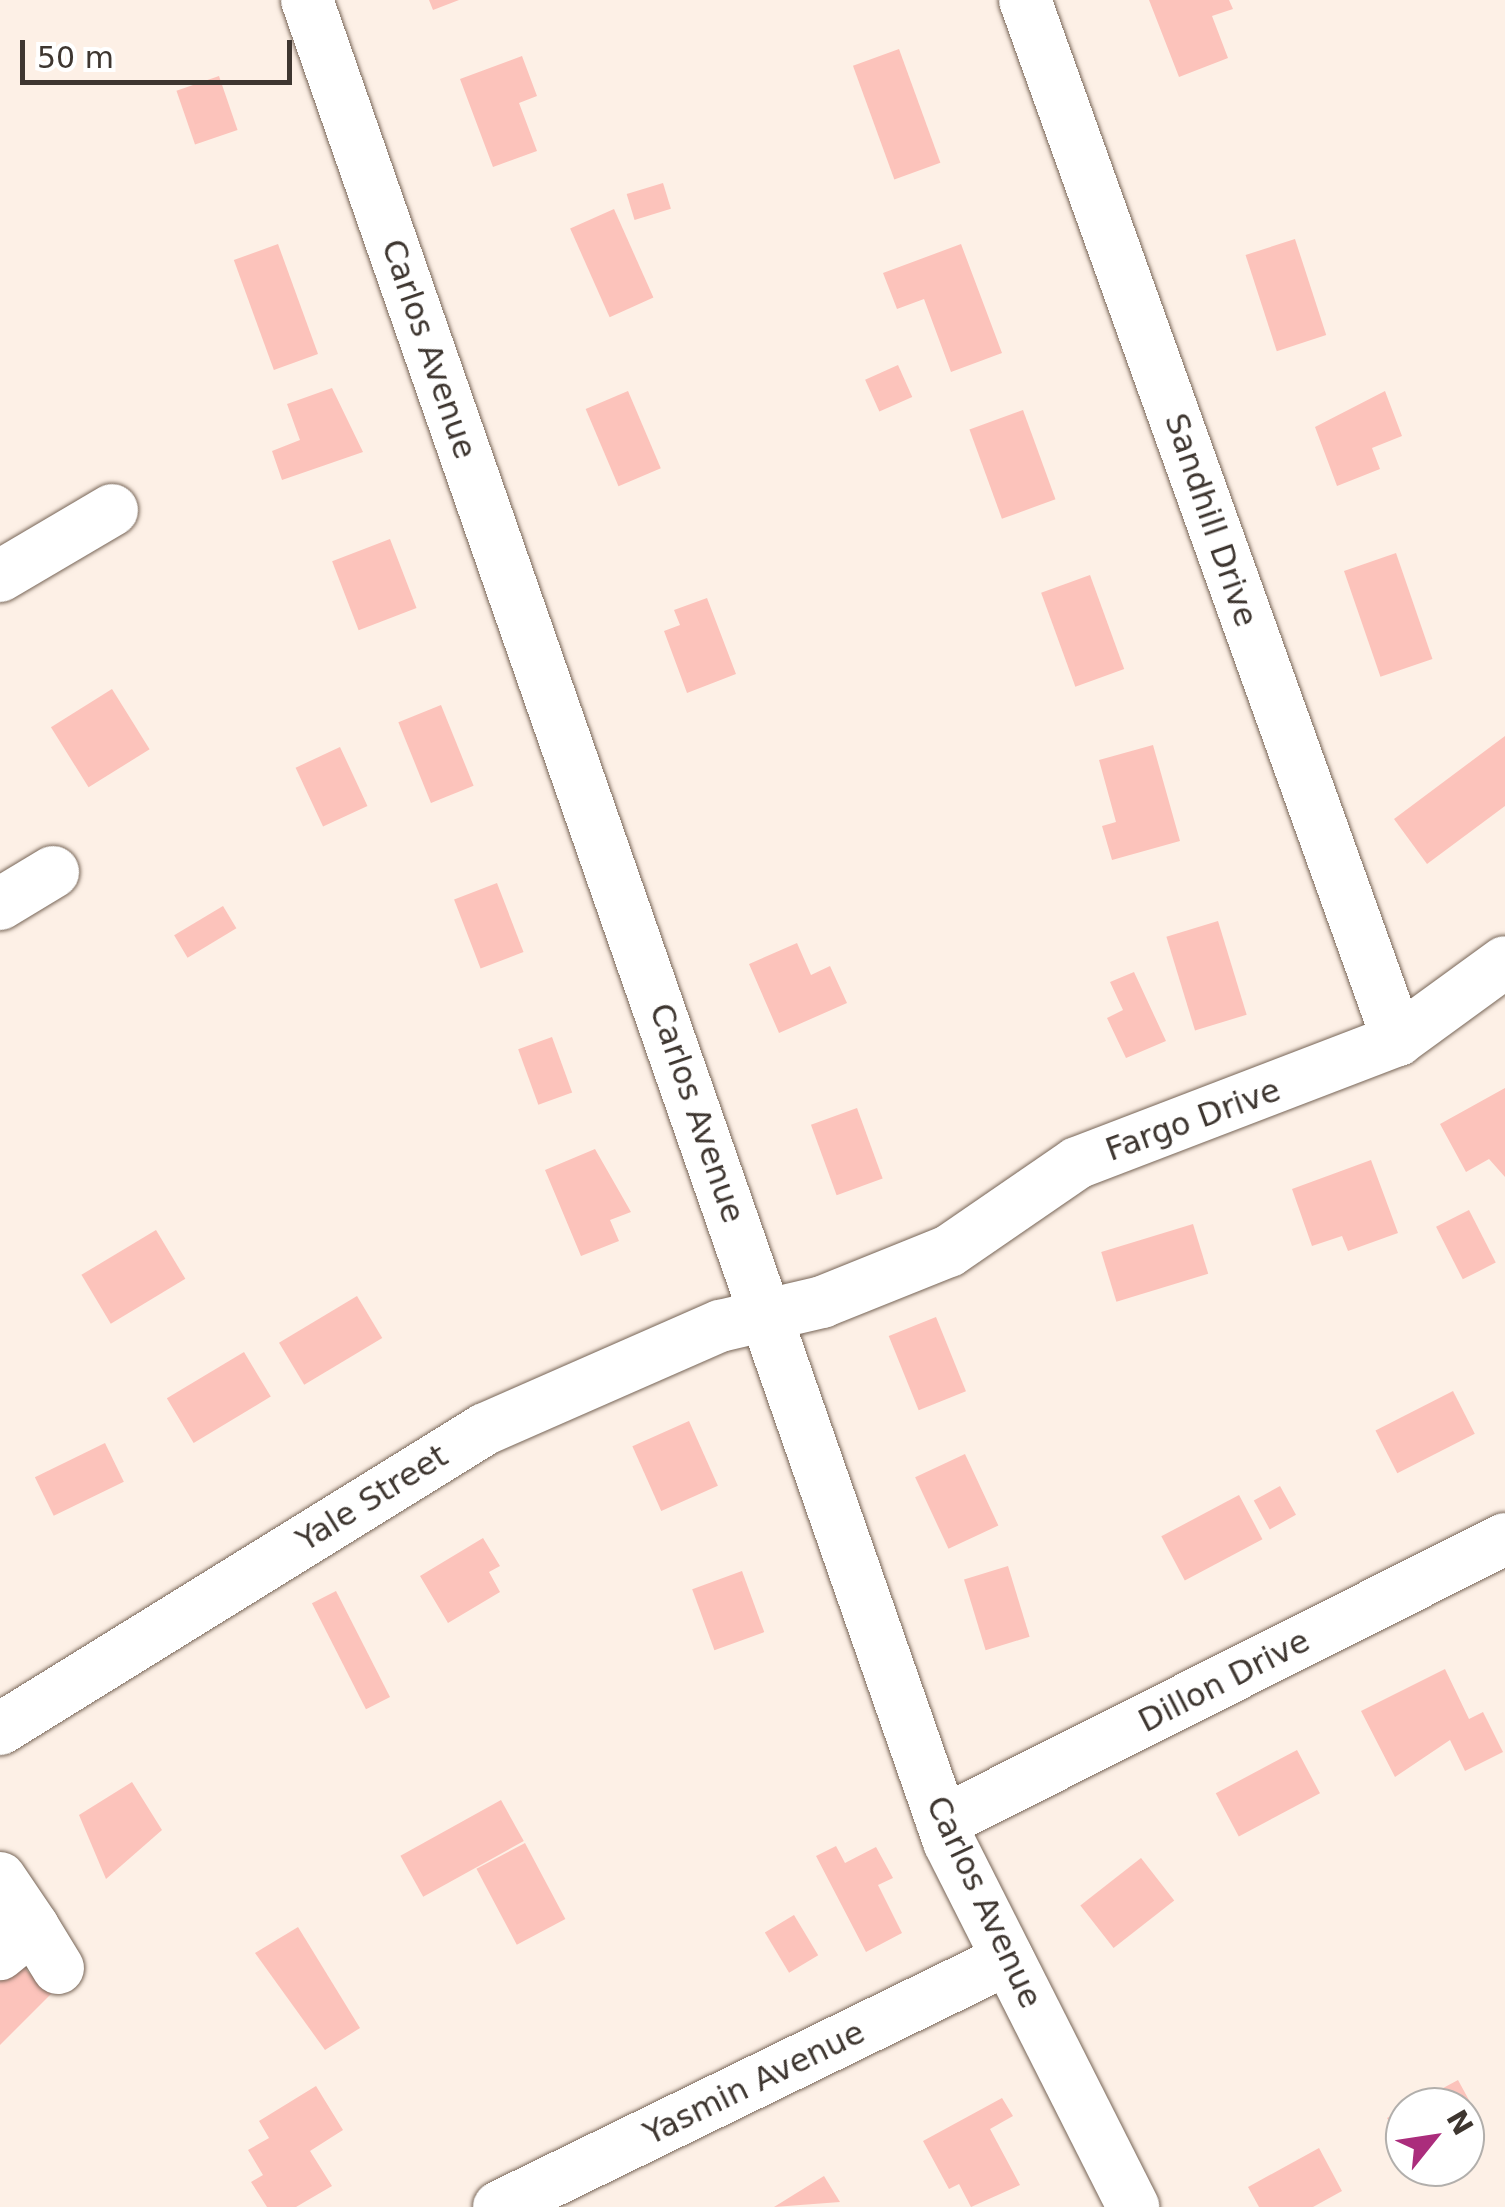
<!DOCTYPE html>
<style>
body{margin:0}
#map{position:relative;width:1505px;height:2207px;overflow:hidden;background:#fdf0e6;font-family:"DejaVu Sans",sans-serif}
div>[style]{position:absolute}
.building>*{inset:0;background:#fcc3bb;transform-origin:0 0}
.roads{filter:drop-shadow(0 0 2px #776557) drop-shadow(0 0 2px #776557)}
.minor>*{height:52px;margin:-26px;padding:0 26px;transform-origin:26px;border-radius:26px;background:#fff}
span{translate:-50% -50%;white-space:nowrap;text-align:center;line-height:1.15;-webkit-text-stroke:8px #fff;paint-order:stroke}
.street-label{font-size:32px;color:#3e3630}
.north{position:absolute;left:1385px;top:2087px;width:100px;height:100px;box-sizing:border-box;background:#fff;border:2px solid #b2afac;border-radius:50%;rotate:60deg;font-size:28px;font-weight:700;line-height:40px;text-align:center;color:#3e3630}
.north::after{content:'';display:block;margin:auto;width:35px;height:45px;background:#ab2d7c;clip-path:polygon(50% 0,100% 100%,50% 72%,0 100%)}
.scale{position:absolute;left:20px;top:40px;width:272px;height:45px;box-sizing:border-box;border:5px solid #3e3630;border-top:0;padding-left:12px;font-size:30px;line-height:35px;white-space:nowrap;color:#3e3630;-webkit-text-stroke:8px #fff;paint-order:stroke}
</style>
<div id="map">
<div class="building">
<i style="clip-path:polygon(429px 0,459px 0,433px 10px)"></i>
<i style="clip-path:polygon(1149px 0,1229px 0,1233px 9px,1212px 16px,1228px 58px,1179px 77px)"></i>
<i style="left:899px;top:49px;width:121px;height:49px;rotate:70deg"></i>
<i style="clip-path:polygon(522px 56px,537px 96px,519px 103px,537px 151px,493px 167px,460px 79px)"></i>
<i style="left:219px;top:76px;width:57px;height:45px;rotate:71deg"></i>
<i style="left:663px;top:183px;width:27px;height:38px;rotate:73deg"></i>
<i style="left:614px;top:209px;width:97px;height:48px;rotate:66deg"></i>
<i style="left:1295px;top:239px;width:101px;height:52px;rotate:72deg"></i>
<i style="left:278px;top:244px;width:117px;height:47px;rotate:70deg"></i>
<i style="clip-path:polygon(961px 244px,1002px 353px,951px 372px,924px 299px,897px 309px,883px 273px)"></i>
<i style="left:898px;top:365px;width:35px;height:36px;rotate:66deg"></i>
<i style="clip-path:polygon(332px 388px,363px 452px,282px 480px,272px 451px,300px 440px,287px 404px)"></i>
<i style="left:628px;top:391px;width:84px;height:46px;rotate:67deg"></i>
<i style="clip-path:polygon(1385px 391px,1402px 436px,1372px 448px,1380px 469px,1337px 486px,1315px 427px)"></i>
<i style="left:1023px;top:410px;width:95px;height:57px;rotate:70deg"></i>
<i style="left:390px;top:539px;width:74px;height:62px;rotate:69deg"></i>
<i style="left:1396px;top:553px;width:112px;height:55px;rotate:71deg"></i>
<i style="left:1090px;top:575px;width:100px;height:52px;rotate:70deg"></i>
<i style="clip-path:polygon(707px 598px,736px 674px,687px 693px,664px 631px,680px 625px,674px 610px)"></i>
<i style="left:112px;top:689px;width:71px;height:72px;rotate:58deg"></i>
<i style="left:441px;top:705px;width:87px;height:46px;rotate:68deg"></i>
<i style="clip-path:polygon(1505px 736px,1505px 806px,1427px 864px,1394px 819px)"></i>
<i style="clip-path:polygon(1153px 745px,1180px 841px,1112px 860px,1102px 826px,1116px 822px,1099px 760px)"></i>
<i style="left:340px;top:747px;width:65px;height:49px;rotate:65deg"></i>
<i style="left:497px;top:883px;width:74px;height:46px;rotate:69deg"></i>
<i style="left:223px;top:906px;width:26px;height:57px;rotate:59deg"></i>
<i style="left:1218px;top:921px;width:98px;height:54px;rotate:73deg"></i>
<i style="clip-path:polygon(797px 943px,811px 975px,830px 966px,847px 1003px,779px 1033px,749px 964px)"></i>
<i style="clip-path:polygon(1134px 972px,1166px 1041px,1126px 1058px,1107px 1018px,1123px 1010px,1110px 982px)"></i>
<i style="left:552px;top:1037px;width:59px;height:36px;rotate:70deg"></i>
<i style="clip-path:polygon(1505px 1088px,1505px 1177px,1489px 1159px,1466px 1172px,1440px 1124px)"></i>
<i style="left:857px;top:1108px;width:75px;height:49px;rotate:70deg"></i>
<i style="clip-path:polygon(595px 1149px,631px 1212px,610px 1220px,619px 1241px,581px 1256px,545px 1170px)"></i>
<i style="clip-path:polygon(1371px 1160px,1398px 1233px,1348px 1251px,1342px 1236px,1312px 1246px,1292px 1189px)"></i>
<i style="left:1469px;top:1210px;width:59px;height:37px;rotate:63deg"></i>
<i style="left:1193px;top:1224px;width:52px;height:96px;rotate:73deg"></i>
<i style="left:156px;top:1230px;width:57px;height:87px;rotate:59deg"></i>
<i style="left:357px;top:1296px;width:49px;height:91px;rotate:59deg"></i>
<i style="left:936px;top:1317px;width:80px;height:51px;rotate:68deg"></i>
<i style="left:244px;top:1352px;width:52px;height:90px;rotate:59deg"></i>
<i style="left:1453px;top:1391px;width:48px;height:87px;rotate:63deg"></i>
<i style="left:689px;top:1421px;width:71px;height:62px;rotate:66deg"></i>
<i style="left:105px;top:1443px;width:43px;height:78px;rotate:64deg"></i>
<i style="left:965px;top:1454px;width:79px;height:55px;rotate:65deg"></i>
<i style="left:1280px;top:1486px;width:33px;height:30px;rotate:61deg"></i>
<i style="left:1239px;top:1495px;width:50px;height:88px;rotate:62deg"></i>
<i style="clip-path:polygon(483px 1538px,500px 1566px,489px 1572px,500px 1592px,448px 1623px,420px 1576px)"></i>
<i style="left:1008px;top:1566px;width:74px;height:46px;rotate:73deg"></i>
<i style="left:742px;top:1571px;width:65px;height:53px;rotate:70deg"></i>
<i style="left:336px;top:1591px;width:119px;height:27px;rotate:63deg"></i>
<i style="clip-path:polygon(1445px 1669px,1469px 1719px,1483px 1712px,1503px 1752px,1465px 1771px,1450px 1740px,1395px 1777px,1361px 1711px)"></i>
<i style="left:1297px;top:1750px;width:49px;height:92px;rotate:62deg"></i>
<i style="clip-path:polygon(132px 1782px,162px 1830px,106px 1879px,79px 1815px)"></i>
<i style="left:501px;top:1800px;width:47px;height:115px;rotate:61deg"></i>
<i style="left:525px;top:1843px;width:86px;height:55px;rotate:62deg"></i>
<i style="clip-path:polygon(836px 1846px,845px 1863px,876px 1847px,893px 1878px,878px 1885px,902px 1933px,866px 1952px,816px 1856px)"></i>
<i style="left:1141px;top:1858px;width:54px;height:77px;rotate:52deg"></i>
<i style="left:794px;top:1915px;width:47px;height:34px;rotate:59deg"></i>
<i style="clip-path:polygon(298px 1927px,360px 2028px,325px 2050px,255px 1953px)"></i>
<i style="clip-path:polygon(17px 1961px,51px 1994px,0 2045px,0 1979px)"></i>
<i style="clip-path:polygon(1458px 2080px,1481px 2122px,1465px 2130px,1465px 2107px,1408px 2107px)"></i>
<i style="clip-path:polygon(316px 2086px,343px 2130px,310px 2151px,332px 2186px,296px 2207px,267px 2207px,251px 2182px,263px 2175px,248px 2150px,269px 2138px,259px 2121px)"></i>
<i style="clip-path:polygon(1002px 2098px,1013px 2116px,990px 2129px,1020px 2185px,971px 2207px,959px 2184px,949px 2189px,923px 2141px)"></i>
<i style="clip-path:polygon(1405px 2108px,1405px 2151px,1387px 2118px)"></i>
<i style="clip-path:polygon(1319px 2148px,1342px 2191px,1313px 2207px,1259px 2207px,1248px 2187px)"></i>
<i style="clip-path:polygon(824px 2176px,840px 2202px,774px 2207px)"></i>
</div>
<div class="roads">
<div class="minor">
<i style="left:307px;top:0;width:1951px;rotate:70.78deg"></i>
<i style="left:949px;top:1842px;width:409px;rotate:63.2deg"></i>
<i style="left:1025px;top:0;width:1105px;rotate:70.27deg"></i>
<i style="left:0;top:576px;width:130px;rotate:-30.5deg"></i>
<i style="left:0;top:904px;width:62px;rotate:-31.1deg"></i>
<i style="left:0;top:1729px;width:570px;rotate:-31.74deg"></i>
<i style="left:485px;top:1429px;width:257px;rotate:-23.7deg"></i>
<i style="left:720px;top:1326px;width:105px;rotate:-13.2deg"></i>
<i style="left:822px;top:1302px;width:137px;rotate:-21.9deg"></i>
<i style="left:949px;top:1251px;width:155px;rotate:-34.5deg"></i>
<i style="left:1077px;top:1163px;width:344px;rotate:-21deg"></i>
<i style="left:1398px;top:1040px;width:132px;rotate:-36.1deg"></i>
<i style="left:942px;top:1822px;width:630px;rotate:-26.69deg"></i>
<i style="left:0;top:1878px;width:59px;rotate:56deg"></i>
<i style="left:33px;top:1927px;width:43px;rotate:140.7deg"></i>
<i style="left:33px;top:1927px;width:48px;rotate:58.6deg"></i>
<i style="left:499px;top:2207px;width:566px;rotate:-25.98deg"></i>
</div>
</div>
<div class="street-label">
<span style="left:429px;top:349px;rotate:71deg">Carlos Avenue</span>
<span style="left:1211px;top:520px;rotate:71deg">Sandhill Drive</span>
<span style="left:697px;top:1113px;rotate:71deg">Carlos Avenue</span>
<span style="left:1193px;top:1120px;rotate:-20deg">Fargo Drive</span>
<span style="left:372px;top:1498px;rotate:-32deg">Yale Street</span>
<span style="left:1224px;top:1681px;rotate:-27deg">Dillon Drive</span>
<span style="left:984px;top:1902px;rotate:65deg">Carlos Avenue</span>
<span style="left:754px;top:2083px;rotate:-26deg">Yasmin Avenue</span>
</div>
<div class="north">N</div>
<div class="scale">50 m</div>
</div>
